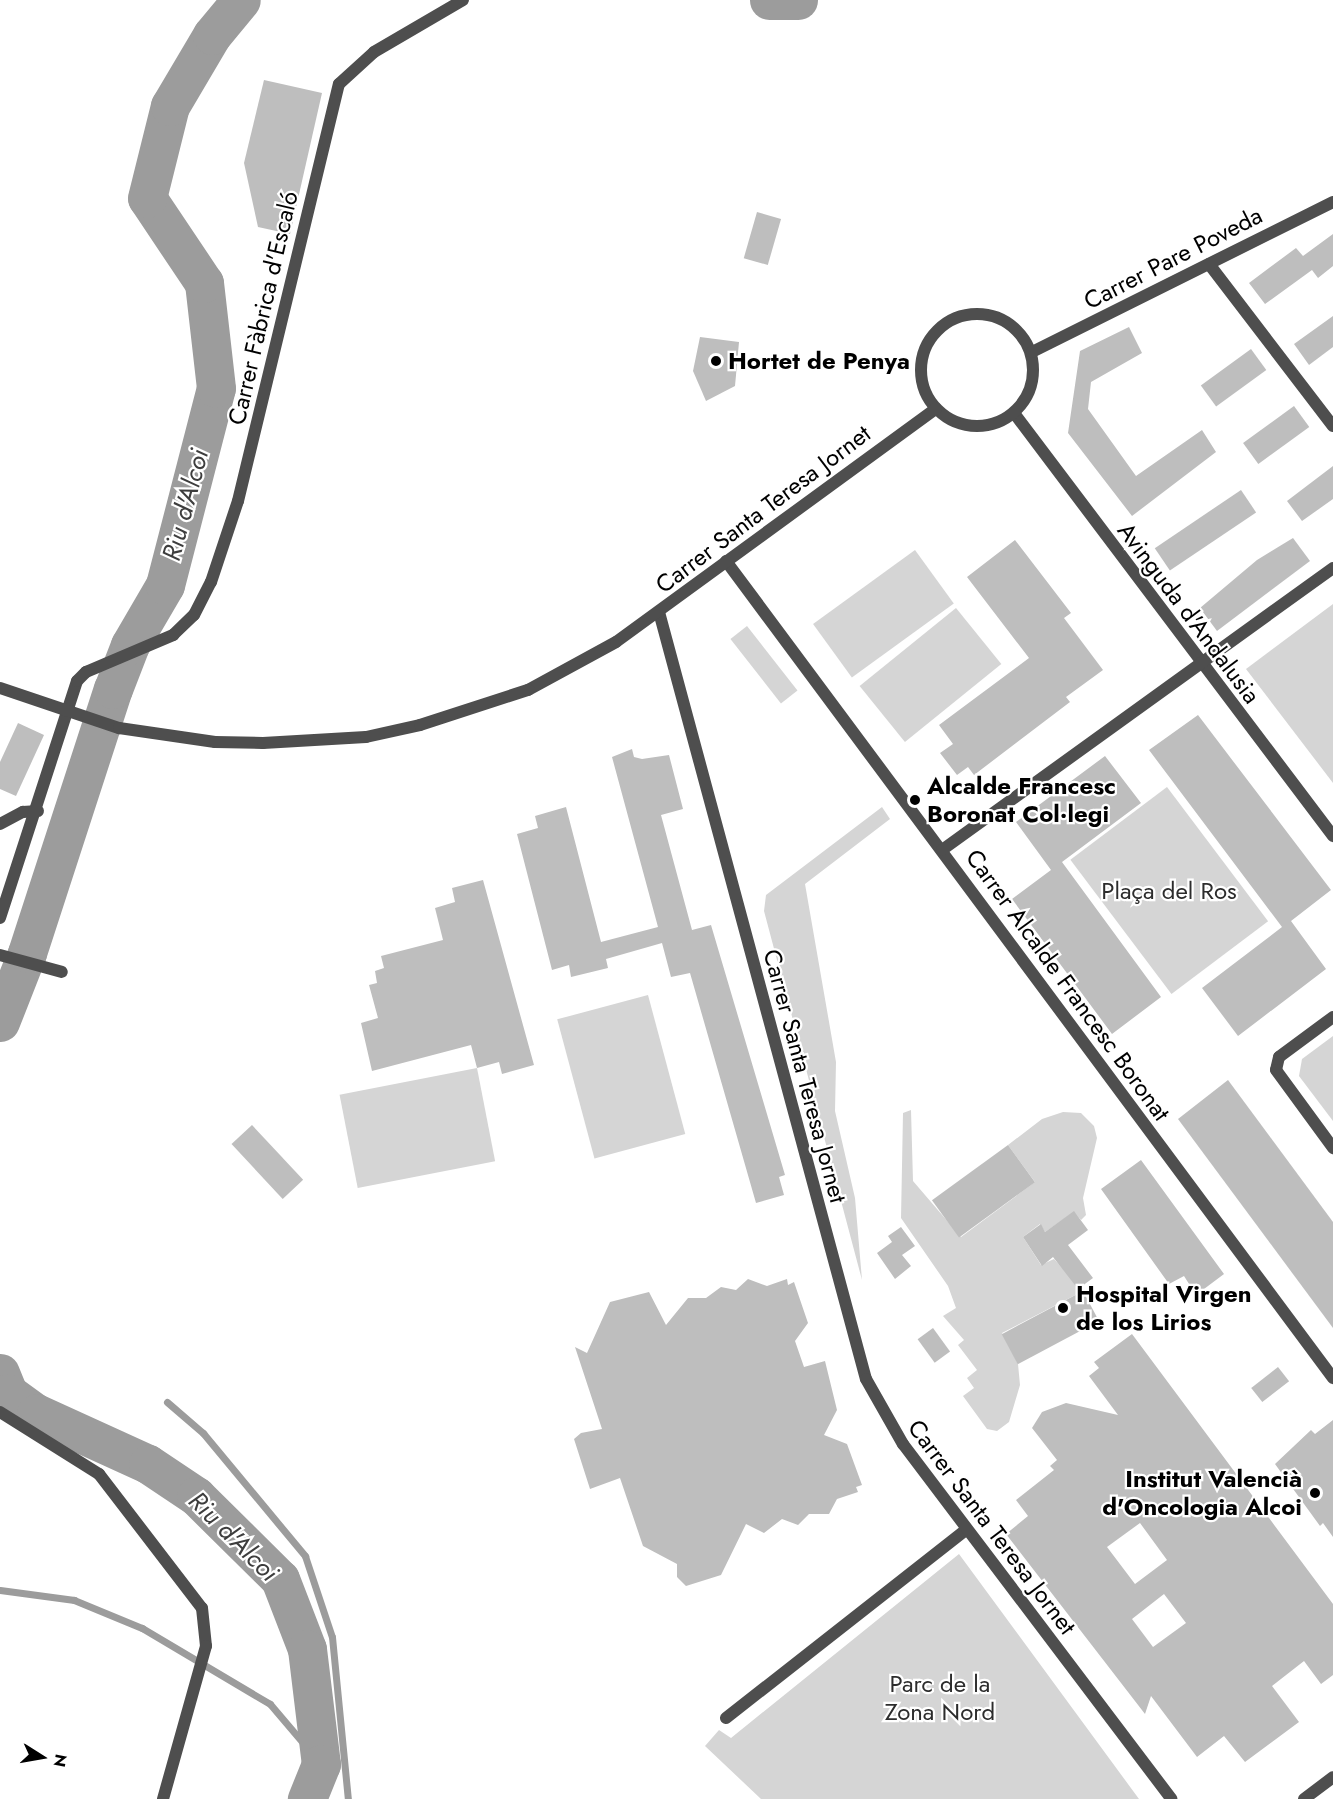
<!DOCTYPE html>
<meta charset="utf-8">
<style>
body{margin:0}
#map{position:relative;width:1333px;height:1799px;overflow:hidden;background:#fff;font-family:Jost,sans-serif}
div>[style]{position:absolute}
.green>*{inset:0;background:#d5d5d5;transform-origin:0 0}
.stream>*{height:7px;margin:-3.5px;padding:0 3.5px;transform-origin:3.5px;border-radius:3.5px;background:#9c9c9c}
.river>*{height:39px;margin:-19.5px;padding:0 19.5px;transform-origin:19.5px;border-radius:19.5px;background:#9c9c9c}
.building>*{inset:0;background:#bebebe;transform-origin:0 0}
.pedestrian>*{height:12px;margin:-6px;padding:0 6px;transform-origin:6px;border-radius:6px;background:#4e4e4e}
.minor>*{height:12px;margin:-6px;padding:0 6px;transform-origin:6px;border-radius:6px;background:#4e4e4e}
.tertiary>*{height:12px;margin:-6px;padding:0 6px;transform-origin:6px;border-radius:6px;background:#4e4e4e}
.tertiary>.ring{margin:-6px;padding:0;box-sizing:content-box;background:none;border:12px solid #4e4e4e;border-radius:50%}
.tertiary-bridge>*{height:12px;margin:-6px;padding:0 6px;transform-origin:6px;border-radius:6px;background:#4e4e4e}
.dots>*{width:16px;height:16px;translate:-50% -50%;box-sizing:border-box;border:3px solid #fff;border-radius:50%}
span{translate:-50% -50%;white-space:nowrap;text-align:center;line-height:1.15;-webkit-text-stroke:4.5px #fff;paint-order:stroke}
.street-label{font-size:24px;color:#000}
.poi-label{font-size:24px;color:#000;font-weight:700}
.left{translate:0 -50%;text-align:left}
.right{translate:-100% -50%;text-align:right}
.park-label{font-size:24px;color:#2c2c2c}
.water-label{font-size:26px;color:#3d3d3d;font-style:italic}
.north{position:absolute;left:12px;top:1727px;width:60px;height:60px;-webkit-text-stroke:4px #fff;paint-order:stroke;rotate:101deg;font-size:16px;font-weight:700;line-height:24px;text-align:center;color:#000}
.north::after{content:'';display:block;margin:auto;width:21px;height:27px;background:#000;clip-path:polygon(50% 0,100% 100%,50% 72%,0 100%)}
</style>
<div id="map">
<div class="green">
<i style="left:915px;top:550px;width:66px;height:126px;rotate:54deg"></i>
<i style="clip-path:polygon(1333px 604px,1333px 783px,1246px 669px)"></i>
<i style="left:956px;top:608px;width:72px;height:124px;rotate:51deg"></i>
<i style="left:747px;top:626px;width:82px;height:21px;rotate:52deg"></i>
<i style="left:1167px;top:787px;width:168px;height:121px;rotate:53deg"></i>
<i style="clip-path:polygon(882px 807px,890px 819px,805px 884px,836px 1062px,835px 1111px,855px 1198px,862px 1280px,764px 911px,766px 895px)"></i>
<i style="left:648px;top:995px;width:144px;height:94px;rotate:75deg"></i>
<i style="clip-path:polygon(1333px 1036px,1333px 1121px,1299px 1076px,1302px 1059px)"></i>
<i style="left:477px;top:1068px;width:95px;height:140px;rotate:79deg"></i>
<i style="clip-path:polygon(911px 1110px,913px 1181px,961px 1237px,1035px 1182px,1008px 1145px,1042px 1119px,1063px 1112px,1081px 1113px,1094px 1126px,1097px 1138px,1083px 1198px,1086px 1215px,1081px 1220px,1074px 1212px,1045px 1232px,1040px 1224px,1023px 1237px,1041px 1265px,1054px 1259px,1083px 1291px,1002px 1333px,1018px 1364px,1020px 1385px,1009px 1422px,997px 1431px,987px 1429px,963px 1396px,974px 1388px,967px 1378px,977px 1370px,958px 1345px,964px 1340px,943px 1316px,956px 1308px,948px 1286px,901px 1218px,903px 1113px)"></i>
<i style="clip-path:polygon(959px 1554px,1139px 1799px,761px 1799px,705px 1746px,719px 1730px,731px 1738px)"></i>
</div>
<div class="stream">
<i style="left:167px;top:1402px;width:48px;rotate:40.7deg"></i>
<i style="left:203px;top:1433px;width:160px;rotate:50.3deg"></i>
<i style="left:305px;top:1556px;width:85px;rotate:71.6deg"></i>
<i style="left:332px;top:1637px;width:163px;rotate:84.4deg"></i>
<i style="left:0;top:1590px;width:75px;rotate:7.7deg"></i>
<i style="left:74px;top:1600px;width:74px;rotate:22.4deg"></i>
<i style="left:142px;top:1628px;width:149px;rotate:30.7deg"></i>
<i style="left:270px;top:1704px;width:79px;rotate:49.6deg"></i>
</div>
<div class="river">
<i style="left:769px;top:0;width:29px"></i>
<i style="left:0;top:1022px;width:74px;rotate:-68.6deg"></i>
<i style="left:27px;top:953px;width:278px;rotate:-72deg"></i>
<i style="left:113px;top:689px;width:47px;rotate:-68.9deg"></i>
<i style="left:130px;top:645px;width:69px;rotate:-59.7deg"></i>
<i style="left:165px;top:585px;width:203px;rotate:-75.5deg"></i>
<i style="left:216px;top:388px;width:106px;rotate:-96.5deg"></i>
<i style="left:204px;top:283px;width:102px;rotate:-123.8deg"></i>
<i style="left:147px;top:198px;width:95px;rotate:-76deg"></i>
<i style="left:170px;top:106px;width:82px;rotate:-59.4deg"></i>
<i style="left:212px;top:35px;width:45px;rotate:-50.4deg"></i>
<i style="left:0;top:1373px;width:22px;rotate:68deg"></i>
<i style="left:8px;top:1393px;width:34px;rotate:36deg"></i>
<i style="left:36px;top:1413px;width:123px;rotate:24.5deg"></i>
<i style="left:148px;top:1464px;width:58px;rotate:33.7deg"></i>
<i style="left:196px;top:1496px;width:118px;rotate:44.7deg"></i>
<i style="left:280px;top:1579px;width:75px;rotate:68.9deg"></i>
<i style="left:307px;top:1649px;width:116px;rotate:83.1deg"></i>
<i style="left:321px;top:1764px;width:38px;rotate:112deg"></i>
</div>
<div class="building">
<i style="clip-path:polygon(264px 80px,322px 93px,290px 234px,258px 227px,244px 163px)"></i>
<i style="left:757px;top:212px;width:25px;height:48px;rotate:16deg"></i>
<i style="clip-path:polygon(1333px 234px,1333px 266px,1318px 278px,1312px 270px,1265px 304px,1249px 283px,1296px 248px,1303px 256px)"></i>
<i style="clip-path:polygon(1333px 316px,1333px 347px,1309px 365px,1294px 344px)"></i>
<i style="clip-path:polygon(1129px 327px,1142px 353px,1091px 382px,1088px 409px,1136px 476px,1202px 430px,1216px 452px,1132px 516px,1068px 433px,1080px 351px)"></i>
<i style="clip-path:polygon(700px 337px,739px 342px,735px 386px,706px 401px,693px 371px)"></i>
<i style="left:1251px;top:349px;width:26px;height:62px;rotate:54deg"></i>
<i style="left:1294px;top:406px;width:26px;height:63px;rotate:54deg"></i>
<i style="clip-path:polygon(1333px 466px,1333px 499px,1302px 521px,1287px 501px)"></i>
<i style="left:1241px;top:490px;width:27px;height:104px;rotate:56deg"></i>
<i style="clip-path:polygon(1293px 538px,1310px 561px,1217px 631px,1200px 608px,1257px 560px)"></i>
<i style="clip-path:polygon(1015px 540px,1071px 613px,1064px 618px,1103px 670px,1066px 697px,1070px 702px,974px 775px,968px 767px,957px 775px,940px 753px,953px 744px,939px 725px,1029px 658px,967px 577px)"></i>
<i style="clip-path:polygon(1198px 715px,1331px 890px,1291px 921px,1326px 969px,1238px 1036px,1202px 988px,1282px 927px,1149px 750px)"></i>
<i style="clip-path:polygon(18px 723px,44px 735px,16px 796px,0 789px,0 762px)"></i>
<i style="clip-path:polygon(632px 749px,634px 757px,642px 759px,669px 755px,683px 809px,661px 815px,692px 930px,711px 925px,785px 1175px,779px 1177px,784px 1195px,756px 1203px,690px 973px,671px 977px,662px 943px,606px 959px,608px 968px,571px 977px,569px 965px,552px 970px,517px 834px,538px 828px,535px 816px,566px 807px,601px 942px,658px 927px,612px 757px)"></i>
<i style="clip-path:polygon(1105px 756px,1141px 803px,1062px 862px,1161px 997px,1112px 1034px,1012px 899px,1051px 870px,1016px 822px)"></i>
<i style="clip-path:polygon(483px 880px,534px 1065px,502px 1074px,499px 1062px,477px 1068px,471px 1045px,372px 1071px,361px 1023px,378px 1018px,369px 985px,377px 983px,375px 971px,384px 968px,381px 956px,443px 940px,435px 908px,455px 902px,452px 888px)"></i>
<i style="clip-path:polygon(1228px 1080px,1333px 1222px,1333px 1328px,1178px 1119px)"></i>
<i style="left:252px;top:1125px;width:75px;height:28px;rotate:47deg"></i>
<i style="left:1008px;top:1145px;width:46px;height:94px;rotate:54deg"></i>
<i style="clip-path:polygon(1141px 1160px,1224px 1274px,1196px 1295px,1184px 1276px,1169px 1284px,1101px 1189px)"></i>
<i style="clip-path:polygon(1074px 1211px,1088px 1230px,1068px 1245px,1093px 1278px,1078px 1289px,1053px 1257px,1042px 1266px,1023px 1237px,1041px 1224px,1045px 1232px)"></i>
<i style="clip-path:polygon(901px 1227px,915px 1246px,902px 1255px,911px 1266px,895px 1279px,877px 1253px,892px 1242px,888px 1236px)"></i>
<i style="clip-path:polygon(748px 1279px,767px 1286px,787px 1279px,788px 1285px,794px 1282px,808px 1323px,795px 1341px,804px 1367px,825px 1361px,837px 1410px,824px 1435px,847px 1444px,862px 1485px,856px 1487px,858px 1492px,837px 1499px,829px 1514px,809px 1514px,798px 1525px,782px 1519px,764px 1533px,746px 1524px,721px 1575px,686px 1586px,677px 1577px,677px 1564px,643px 1546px,620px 1478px,590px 1489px,574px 1439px,581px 1433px,602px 1429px,575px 1347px,587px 1353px,610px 1302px,649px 1292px,666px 1325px,688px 1298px,706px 1298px,721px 1287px,736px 1290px)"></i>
<i style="left:1083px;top:1291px;width:34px;height:92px;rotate:62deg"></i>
<i style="left:933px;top:1328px;width:29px;height:19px;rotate:54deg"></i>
<i style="clip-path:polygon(evenodd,1132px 1334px,1333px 1604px,1333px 1675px,1321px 1684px,1304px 1661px,1272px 1686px,1299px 1722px,1245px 1762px,1224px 1736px,1197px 1757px,1151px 1696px,1145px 1714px,1006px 1534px,1028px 1516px,1016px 1500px,1054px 1470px,1050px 1466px,1057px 1460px,1032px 1428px,1042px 1412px,1066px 1403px,1118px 1415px,1089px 1376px,1099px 1368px,1094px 1362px,1132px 1334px,1140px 1523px,1167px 1560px,1135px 1584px,1107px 1547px,1140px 1523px,1132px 1334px,1164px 1594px,1186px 1623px,1153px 1647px,1132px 1619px,1164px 1594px)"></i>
<i style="left:1278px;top:1367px;width:18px;height:34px;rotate:52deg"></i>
<i style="clip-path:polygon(1333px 1420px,1333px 1537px,1323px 1523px,1320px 1526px,1275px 1464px,1311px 1430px,1315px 1434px)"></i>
</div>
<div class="pedestrian">
<i style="left:0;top:955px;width:64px;rotate:15.3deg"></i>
</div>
<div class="minor">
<i style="left:1209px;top:264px;width:204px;rotate:52.6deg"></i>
<i style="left:1014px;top:413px;width:530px;rotate:52.98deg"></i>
<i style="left:726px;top:561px;width:1018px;rotate:53.39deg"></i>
<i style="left:0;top:824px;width:26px;rotate:-28deg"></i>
<i style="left:23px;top:812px;width:15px;rotate:-4deg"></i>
<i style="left:942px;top:850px;width:482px;rotate:-35.8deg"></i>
<i style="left:1333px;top:1017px;width:67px;rotate:143.5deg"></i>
<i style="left:1279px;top:1057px;width:13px;rotate:103deg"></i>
<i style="left:1276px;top:1070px;width:97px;rotate:53.8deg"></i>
<i style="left:726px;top:1718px;width:305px;rotate:-38.1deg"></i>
</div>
<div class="tertiary">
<i class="ring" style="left:921px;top:314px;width:100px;height:100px"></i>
<i style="left:1032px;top:352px;width:336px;rotate:-26.5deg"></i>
<i style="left:659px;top:612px;width:794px;rotate:74.9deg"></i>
<i style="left:866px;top:1379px;width:75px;rotate:60.4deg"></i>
<i style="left:903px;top:1444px;width:445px;rotate:52.9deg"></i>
<i style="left:528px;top:690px;width:100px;rotate:-28.6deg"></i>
<i style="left:616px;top:642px;width:396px;rotate:-36.1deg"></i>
<i style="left:0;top:918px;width:249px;rotate:-72deg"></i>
<i style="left:77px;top:681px;width:13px;rotate:-45deg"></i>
<i style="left:86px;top:672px;width:95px;rotate:-23deg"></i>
<i style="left:173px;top:635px;width:29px;rotate:-44deg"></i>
<i style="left:194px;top:615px;width:37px;rotate:-63deg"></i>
<i style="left:211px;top:582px;width:85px;rotate:-71.6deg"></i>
<i style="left:238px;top:501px;width:429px;rotate:-76.4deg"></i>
<i style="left:339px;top:84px;width:47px;rotate:-42.4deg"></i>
<i style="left:374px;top:52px;width:103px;rotate:-30.3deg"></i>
<i style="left:0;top:1412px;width:117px;rotate:32.1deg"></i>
<i style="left:99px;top:1474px;width:169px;rotate:52.5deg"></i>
<i style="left:202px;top:1608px;width:38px;rotate:84deg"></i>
<i style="left:206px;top:1646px;width:159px;rotate:105.7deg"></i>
<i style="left:1304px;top:1799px;width:36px;rotate:-37deg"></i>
</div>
<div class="tertiary-bridge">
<i style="left:0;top:688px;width:126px;rotate:18.6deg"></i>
<i style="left:119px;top:728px;width:97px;rotate:8.3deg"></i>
<i style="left:215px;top:742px;width:48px;rotate:1.2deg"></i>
<i style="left:263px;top:743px;width:103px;rotate:-3.3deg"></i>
<i style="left:366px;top:737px;width:55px;rotate:-12.5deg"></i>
<i style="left:420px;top:725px;width:114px;rotate:-18deg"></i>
</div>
<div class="dots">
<i style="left:716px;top:361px;background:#000"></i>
<i style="left:915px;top:800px;background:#000"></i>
<i style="left:1063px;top:1308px;background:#000"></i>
<i style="left:1315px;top:1493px;background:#000"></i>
</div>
<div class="street-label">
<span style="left:1173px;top:258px;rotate:-27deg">Carrer Pare Poveda</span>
<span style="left:263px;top:308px;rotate:-77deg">Carrer Fàbrica d'Escaló</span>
<span style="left:763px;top:509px;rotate:-37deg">Carrer Santa Teresa Jornet</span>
<span style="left:1189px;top:613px;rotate:53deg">Avinguda d'Andalusia</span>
<span style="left:1068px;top:985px;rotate:54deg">Carrer Alcalde Francesc Boronat</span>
<span style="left:805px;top:1076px;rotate:75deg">Carrer Santa Teresa Jornet</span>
<span style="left:992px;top:1527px;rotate:53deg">Carrer Santa Teresa Jornet</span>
</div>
<div class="poi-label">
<span class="left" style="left:728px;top:361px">Hortet de Penya</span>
<span class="left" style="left:927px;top:800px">Alcalde Francesc<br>Boronat Col·legi</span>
<span class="left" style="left:1076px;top:1308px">Hospital Virgen<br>de los Lirios</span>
<span class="right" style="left:1302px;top:1493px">Institut Valencià<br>d'Oncologia Alcoi</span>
</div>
<div class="park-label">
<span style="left:1169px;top:891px">Plaça del Ros</span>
<span style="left:940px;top:1698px">Parc de la<br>Zona Nord</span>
</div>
<div class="water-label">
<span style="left:186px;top:505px;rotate:-75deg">Riu d'Alcoi</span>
<span style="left:233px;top:1537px;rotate:45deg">Riu d'Alcoi</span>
</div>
<div class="north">N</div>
</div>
